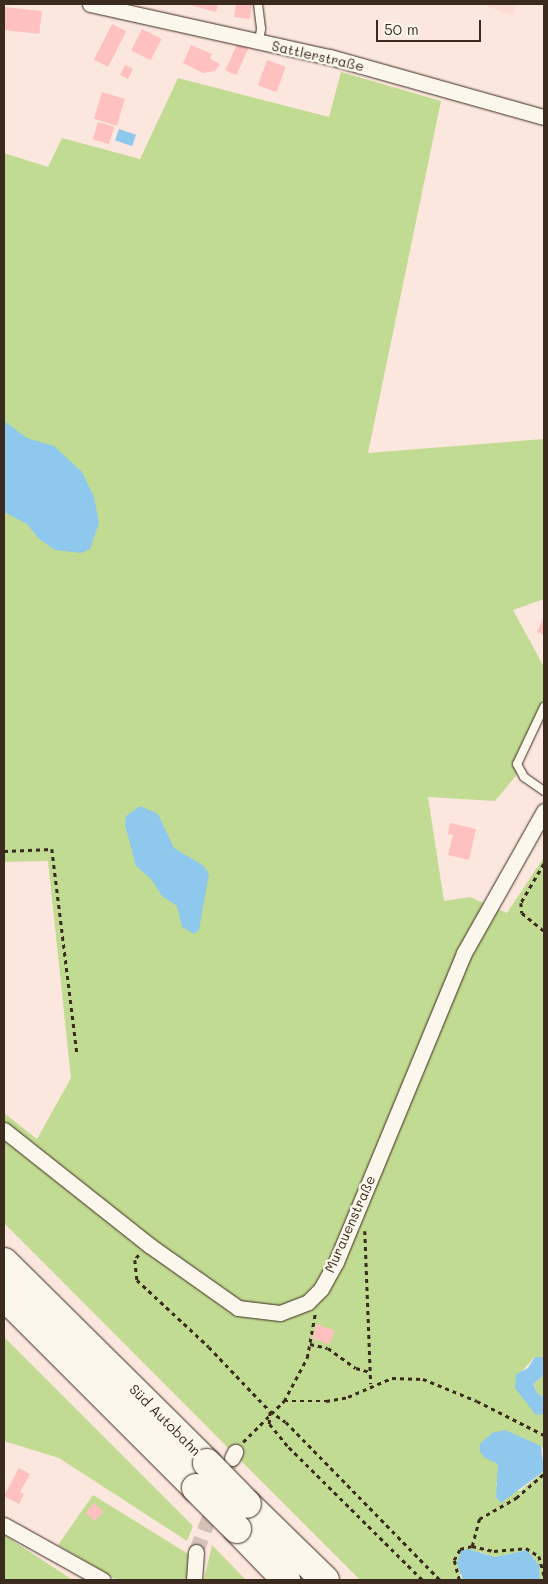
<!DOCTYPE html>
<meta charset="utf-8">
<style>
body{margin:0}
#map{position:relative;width:548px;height:1584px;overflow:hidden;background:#fce7de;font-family:Mali,sans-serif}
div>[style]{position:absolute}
.built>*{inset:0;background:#fddcd5}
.green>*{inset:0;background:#c2db92}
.water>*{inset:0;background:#8ec9ed;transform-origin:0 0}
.building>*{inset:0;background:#fec1bf;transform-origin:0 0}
.minor-tunnel>*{height:15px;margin-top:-7.5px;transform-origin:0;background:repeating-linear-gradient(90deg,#d5c1b8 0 15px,transparent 0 23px)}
.path>*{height:2.5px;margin-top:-1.25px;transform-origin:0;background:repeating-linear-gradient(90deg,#3b2a1e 0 4px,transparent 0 8px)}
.roads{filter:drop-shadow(0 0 1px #3b2a1e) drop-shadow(0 0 1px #3b2a1e)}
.service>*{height:8px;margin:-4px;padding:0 4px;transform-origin:4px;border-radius:4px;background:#fbf7ec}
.minor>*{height:15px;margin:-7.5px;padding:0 7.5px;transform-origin:7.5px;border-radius:7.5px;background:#fbf7ec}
.motorway>*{height:28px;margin:-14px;padding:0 14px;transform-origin:14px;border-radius:14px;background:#fbf7ec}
.bridges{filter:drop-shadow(0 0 1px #3b2a1e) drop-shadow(0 0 1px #3b2a1e)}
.motorway-bridge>*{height:28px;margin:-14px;padding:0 14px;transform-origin:14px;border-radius:14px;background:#fbf7ec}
span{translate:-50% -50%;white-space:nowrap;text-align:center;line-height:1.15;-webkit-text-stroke:5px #fbf7ec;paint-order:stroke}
.street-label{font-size:14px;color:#3b2a1e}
.frame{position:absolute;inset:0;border:5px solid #3b2a1e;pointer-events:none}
.scale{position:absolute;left:376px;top:20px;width:105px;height:22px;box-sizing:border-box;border:2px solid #3b2a1e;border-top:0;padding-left:6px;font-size:15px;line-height:18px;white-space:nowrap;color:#3b2a1e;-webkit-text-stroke:4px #fbf7ec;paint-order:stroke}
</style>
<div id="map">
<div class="built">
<i style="clip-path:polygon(481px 4px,517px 4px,513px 16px)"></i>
</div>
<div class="green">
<i style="clip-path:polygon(341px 72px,441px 101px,368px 453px,544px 439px,544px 599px,513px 610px,544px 667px,544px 707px,518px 756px,519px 772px,495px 801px,428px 797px,444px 901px,470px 897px,507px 913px,544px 857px,544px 1357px,535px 1357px,520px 1373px,536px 1414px,544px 1414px,544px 1451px,541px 1446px,492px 1461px,498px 1463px,500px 1472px,496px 1485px,520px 1491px,544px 1471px,544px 1580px,540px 1580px,539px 1565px,527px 1550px,495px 1557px,480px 1552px,459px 1576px,463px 1580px,360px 1580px,4px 1223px,4px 1113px,37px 1139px,71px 1078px,48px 861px,4px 862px,4px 153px,48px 167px,62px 138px,140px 159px,178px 78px,329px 117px)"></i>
<i style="clip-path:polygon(4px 1337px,193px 1526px,187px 1541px,59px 1458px,4px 1441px)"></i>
<i style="clip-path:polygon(544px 1375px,544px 1397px,537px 1393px,533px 1384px)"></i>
<i style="clip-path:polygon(93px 1495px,190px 1555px,188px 1580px,117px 1580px,58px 1545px)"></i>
<i style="clip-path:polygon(4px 1535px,73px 1580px,4px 1580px)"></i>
<i style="clip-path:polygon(212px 1545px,246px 1580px,204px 1580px)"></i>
</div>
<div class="water">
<i style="left:119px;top:129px;width:18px;height:12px;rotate:19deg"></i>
<i style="clip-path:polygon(4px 421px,27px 438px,54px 446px,82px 472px,94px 497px,99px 523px,90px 549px,81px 553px,55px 550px,39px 539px,27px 524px,4px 512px)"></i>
<i style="clip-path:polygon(140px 806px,158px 814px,174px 848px,204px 866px,209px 874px,199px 930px,194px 934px,182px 927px,177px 906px,162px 896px,151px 879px,136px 866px,125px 825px,126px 816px)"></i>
<i style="clip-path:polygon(535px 1357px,544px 1357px,544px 1375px,533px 1384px,537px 1393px,544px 1397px,544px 1414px,536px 1415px,515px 1388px,516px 1374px,528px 1368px)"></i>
<i style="clip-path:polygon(505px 1430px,541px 1446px,544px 1471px,501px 1503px,496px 1497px,498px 1464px,485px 1458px,480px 1452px,480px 1444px,492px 1433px)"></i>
<i style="clip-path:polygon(468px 1549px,495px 1557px,527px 1550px,539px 1565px,540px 1580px,463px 1580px,457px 1563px,461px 1551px)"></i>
</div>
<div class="building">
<i style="clip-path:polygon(187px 4px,218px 4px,216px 12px)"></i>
<i style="clip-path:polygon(236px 4px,252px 4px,250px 19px,234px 17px)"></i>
<i style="left:4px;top:7px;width:38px;height:23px;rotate:6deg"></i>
<i style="left:112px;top:24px;width:16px;height:40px;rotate:27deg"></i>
<i style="left:142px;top:29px;width:22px;height:24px;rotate:27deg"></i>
<i style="left:238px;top:42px;width:12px;height:31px;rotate:24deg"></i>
<i style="clip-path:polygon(191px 45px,212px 54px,210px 59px,220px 64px,215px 71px,203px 73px,183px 63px)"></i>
<i style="left:267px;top:60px;width:20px;height:27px;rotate:20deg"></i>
<i style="left:125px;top:65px;width:9px;height:11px;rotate:27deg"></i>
<i style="left:102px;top:92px;width:24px;height:28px;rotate:17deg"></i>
<i style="left:98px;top:122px;width:17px;height:18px;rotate:17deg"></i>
<i style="clip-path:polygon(544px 616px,544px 635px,537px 632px)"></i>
<i style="clip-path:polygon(450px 823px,476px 829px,469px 860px,448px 855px,453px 835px,448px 834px)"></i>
<i style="left:317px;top:1324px;width:19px;height:15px;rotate:21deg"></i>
<i style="clip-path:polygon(19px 1468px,30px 1474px,20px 1492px,24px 1494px,19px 1504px,4px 1496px)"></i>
<i style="left:94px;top:1503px;width:13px;height:13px;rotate:42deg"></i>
</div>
<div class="minor-tunnel">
<i style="left:196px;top:1552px;width:101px;rotate:-69deg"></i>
</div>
<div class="path">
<i style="left:4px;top:851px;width:48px;rotate:-2.4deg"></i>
<i style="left:52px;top:849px;width:205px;rotate:83deg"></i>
<i style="left:544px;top:864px;width:45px;rotate:120.5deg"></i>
<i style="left:521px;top:903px;width:10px;rotate:84deg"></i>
<i style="left:522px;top:913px;width:28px;rotate:39deg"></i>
<i style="left:365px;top:1231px;width:153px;rotate:87.8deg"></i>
<i style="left:139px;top:1255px;width:6px;rotate:129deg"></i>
<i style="left:135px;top:1260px;width:20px;rotate:84deg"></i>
<i style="left:137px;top:1280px;width:98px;rotate:42.9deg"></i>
<i style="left:209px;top:1347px;width:88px;rotate:46.4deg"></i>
<i style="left:310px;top:1344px;width:18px;rotate:13deg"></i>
<i style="left:328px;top:1348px;width:34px;rotate:36deg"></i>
<i style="left:356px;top:1368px;width:15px;rotate:16deg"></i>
<i style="left:284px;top:1401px;width:49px;rotate:-61.9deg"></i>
<i style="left:307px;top:1358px;width:45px;rotate:-79.7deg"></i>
<i style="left:243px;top:1442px;width:58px;rotate:-45deg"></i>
<i style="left:284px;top:1401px;width:42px"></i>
<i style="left:326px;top:1401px;width:22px;rotate:-10deg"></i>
<i style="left:348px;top:1397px;width:48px;rotate:-23.4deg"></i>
<i style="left:392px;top:1378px;width:31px;rotate:2deg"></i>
<i style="left:423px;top:1379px;width:58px;rotate:22.2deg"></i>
<i style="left:477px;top:1401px;width:75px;rotate:26.9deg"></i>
<i style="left:472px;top:1546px;width:28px;rotate:-75deg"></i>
<i style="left:479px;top:1519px;width:43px;rotate:-29.6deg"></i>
<i style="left:516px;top:1498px;width:37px;rotate:-41deg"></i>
<i style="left:422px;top:1580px;width:190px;rotate:-135.2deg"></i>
<i style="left:287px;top:1446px;width:28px;rotate:-129deg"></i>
<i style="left:269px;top:1424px;width:13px;rotate:-86deg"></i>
<i style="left:270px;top:1411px;width:19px;rotate:35deg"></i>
<i style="left:286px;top:1422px;width:221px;rotate:45.7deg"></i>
<i style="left:459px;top:1580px;width:21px;rotate:-104deg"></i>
<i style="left:454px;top:1560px;width:13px;rotate:-61deg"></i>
<i style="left:460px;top:1549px;width:12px;rotate:-14deg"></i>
<i style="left:472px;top:1546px;width:23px;rotate:13deg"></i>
<i style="left:494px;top:1551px;width:32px;rotate:-5deg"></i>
<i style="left:526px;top:1548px;width:15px;rotate:32deg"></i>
<i style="left:539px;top:1556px;width:20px;rotate:75deg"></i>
</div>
<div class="roads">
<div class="service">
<i style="left:258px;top:4px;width:25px;rotate:83deg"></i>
<i style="left:261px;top:29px;width:13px;rotate:99deg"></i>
<i style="left:544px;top:707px;width:63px;rotate:115.3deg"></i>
<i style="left:517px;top:764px;width:15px;rotate:62deg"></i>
<i style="left:524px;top:777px;width:24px;rotate:35deg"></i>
</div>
<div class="minor">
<i style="left:90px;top:4px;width:246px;rotate:12.5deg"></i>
<i style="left:330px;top:57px;width:222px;rotate:15.7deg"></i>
<i style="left:4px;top:1130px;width:185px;rotate:38.4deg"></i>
<i style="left:149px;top:1245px;width:109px;rotate:35.3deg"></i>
<i style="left:238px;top:1308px;width:42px;rotate:6.8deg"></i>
<i style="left:280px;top:1313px;width:30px;rotate:-21deg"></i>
<i style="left:308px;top:1302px;width:18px;rotate:-45deg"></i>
<i style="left:321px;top:1289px;width:31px;rotate:-61deg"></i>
<i style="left:336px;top:1262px;width:334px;rotate:-67.5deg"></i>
<i style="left:464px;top:953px;width:163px;rotate:-60.6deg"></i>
<i style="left:232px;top:1458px;width:7px;rotate:-63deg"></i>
<i style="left:4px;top:1525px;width:113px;rotate:29.1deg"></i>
<i style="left:194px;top:1580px;width:28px;rotate:-86deg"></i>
</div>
<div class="motorway">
<i style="left:4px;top:1262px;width:286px;rotate:44.7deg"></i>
<i style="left:4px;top:1296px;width:272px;rotate:45deg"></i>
<i style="left:247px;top:1504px;width:109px;rotate:44.3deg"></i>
<i style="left:237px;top:1529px;width:71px;rotate:46.1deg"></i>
</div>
</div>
<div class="bridges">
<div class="motorway-bridge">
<i style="left:207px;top:1463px;width:57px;rotate:45.7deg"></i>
<i style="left:196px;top:1488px;width:58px;rotate:45deg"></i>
</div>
</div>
<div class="street-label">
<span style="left:318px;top:56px;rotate:13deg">Sattlerstraße</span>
<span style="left:350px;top:1224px;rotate:-66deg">Murauenstraße</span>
<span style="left:165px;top:1420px;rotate:45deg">Süd Autobahn</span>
</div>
<div class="frame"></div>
<div class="scale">50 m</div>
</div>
